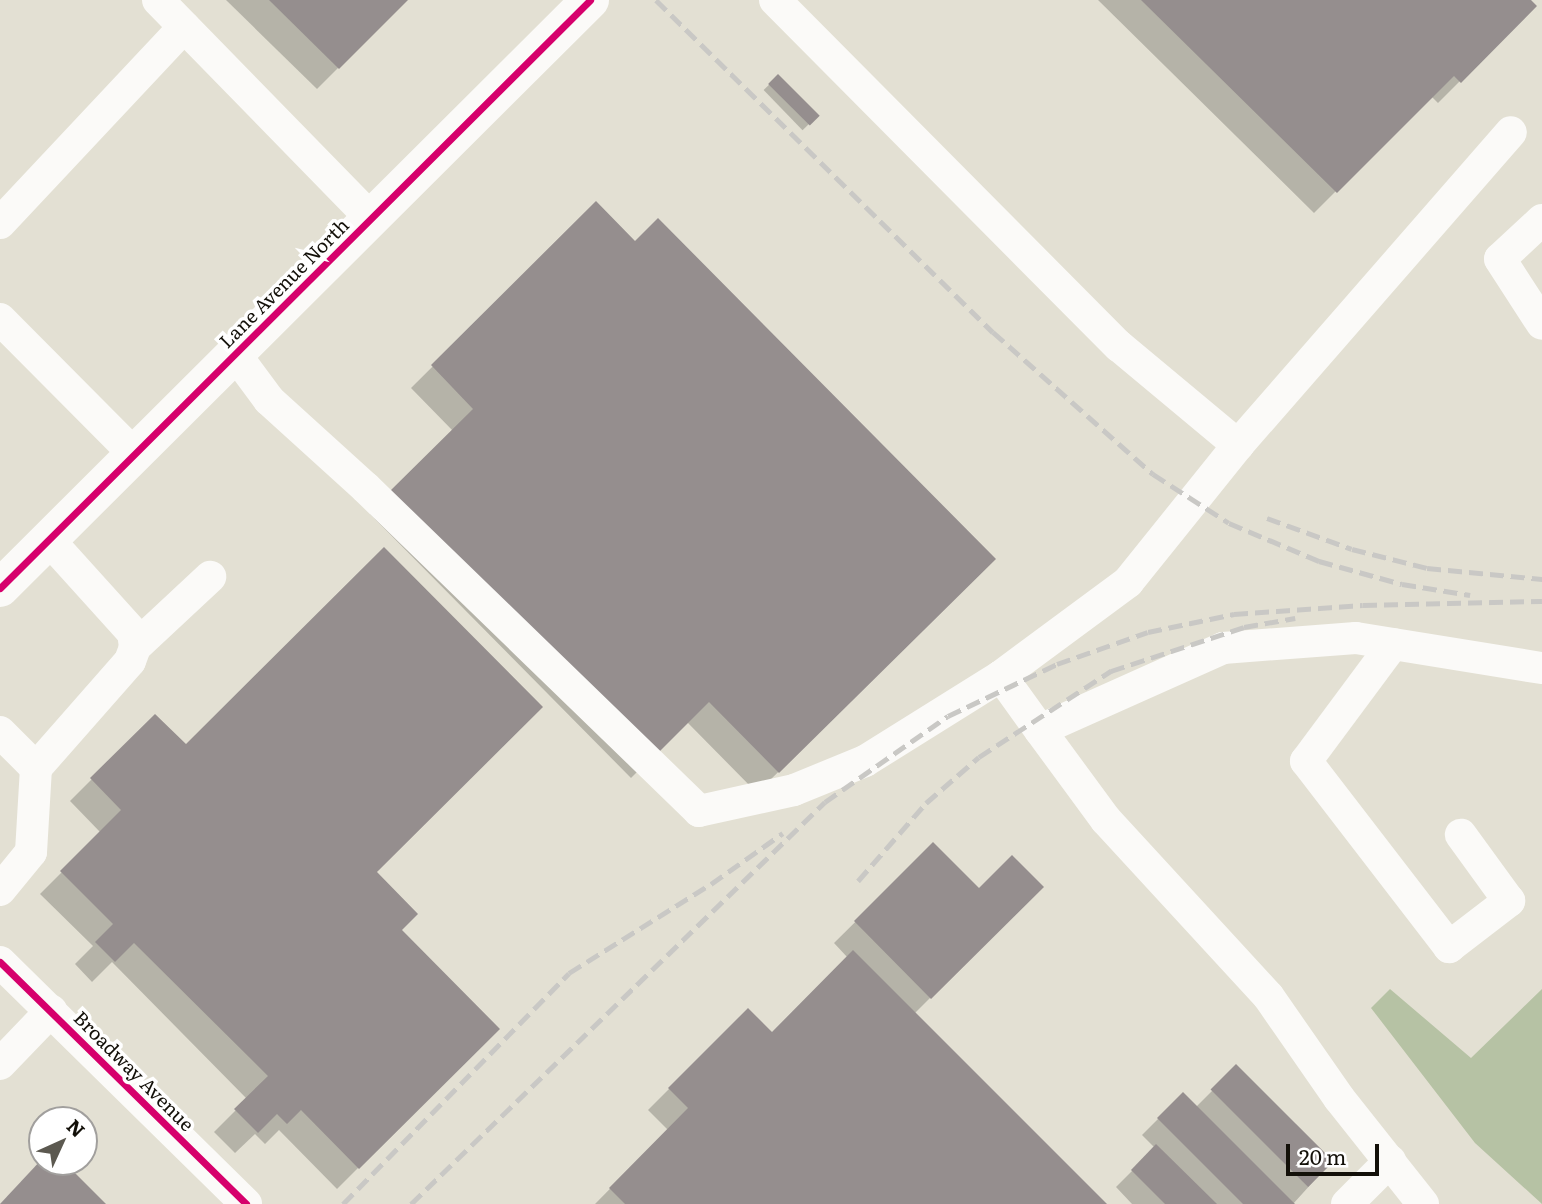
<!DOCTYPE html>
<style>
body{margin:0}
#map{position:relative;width:1542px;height:1204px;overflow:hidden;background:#e3e0d3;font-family:Literata,serif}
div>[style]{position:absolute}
.forest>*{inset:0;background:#b6c2a4}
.shadow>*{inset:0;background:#0003;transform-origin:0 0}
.building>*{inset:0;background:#958e8e;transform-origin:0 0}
.minor>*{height:32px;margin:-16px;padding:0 16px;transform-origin:16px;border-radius:16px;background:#fbfaf8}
.major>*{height:38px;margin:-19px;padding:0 19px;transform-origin:19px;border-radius:19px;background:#fbfaf8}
.rail>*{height:5px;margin-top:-2.5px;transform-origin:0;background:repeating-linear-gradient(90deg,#c9c8c5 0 14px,transparent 0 21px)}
.cycleway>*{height:7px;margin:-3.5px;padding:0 3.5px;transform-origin:3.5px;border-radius:3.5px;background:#d6006c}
span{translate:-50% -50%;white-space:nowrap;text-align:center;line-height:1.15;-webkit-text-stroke:7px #fff;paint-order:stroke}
.street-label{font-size:19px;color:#131009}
.north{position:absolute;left:28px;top:1106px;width:70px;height:70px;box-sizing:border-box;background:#fff;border:2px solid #a19f9d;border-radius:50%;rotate:45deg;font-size:19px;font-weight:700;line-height:28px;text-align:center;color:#131009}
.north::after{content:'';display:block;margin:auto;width:24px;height:32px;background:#5c5950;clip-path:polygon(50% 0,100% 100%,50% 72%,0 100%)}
.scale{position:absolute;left:1286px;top:1144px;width:93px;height:32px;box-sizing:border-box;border:4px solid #131009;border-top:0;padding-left:9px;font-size:21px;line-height:24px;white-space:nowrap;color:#131009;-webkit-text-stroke:5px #fff;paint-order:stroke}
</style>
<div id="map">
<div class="forest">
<i style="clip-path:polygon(1390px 989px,1471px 1058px,1542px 989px,1542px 1204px,1475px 1143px,1371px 1008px)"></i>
</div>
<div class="shadow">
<i style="clip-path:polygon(226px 0,406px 0,317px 89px)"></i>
<i style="clip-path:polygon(1098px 0,1529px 0,1535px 6px,1438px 103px,1431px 96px,1314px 213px)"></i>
<i style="left:778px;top:76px;width:56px;height:20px;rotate:46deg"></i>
<i style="clip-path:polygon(596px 204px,635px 244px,994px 559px,757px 793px,687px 722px,631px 778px,370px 514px,453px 431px,411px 388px)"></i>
<i style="clip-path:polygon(155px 716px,186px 747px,374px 872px,399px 930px,497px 1029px,337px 1189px,279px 1130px,265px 1144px,255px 1134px,235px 1153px,214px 1132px,247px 1099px,112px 962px,92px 982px,75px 964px,93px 946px,40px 894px,101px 833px,70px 801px)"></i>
<i style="clip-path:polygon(933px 845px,979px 891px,1041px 887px,914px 1014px,1105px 1204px,595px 1204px,668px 1130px,648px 1110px,748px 1010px,772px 1034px,848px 958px,834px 943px)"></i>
<i style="clip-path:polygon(1236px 1067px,1331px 1162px,1293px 1204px,1132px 1204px,1116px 1187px,1155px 1148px,1142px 1135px,1183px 1094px,1196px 1107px)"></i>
</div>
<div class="building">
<i style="clip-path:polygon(269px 0,408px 0,339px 69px)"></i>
<i style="clip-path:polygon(1141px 0,1531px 0,1537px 6px,1461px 83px,1454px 76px,1337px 193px)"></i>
<i style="left:778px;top:74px;width:59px;height:14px;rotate:45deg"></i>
<i style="clip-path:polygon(596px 201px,635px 241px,658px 218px,996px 559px,779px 773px,709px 702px,653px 758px,390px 491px,473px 409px,431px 365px)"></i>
<i style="clip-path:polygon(384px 547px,543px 707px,377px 872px,418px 914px,402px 930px,500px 1029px,359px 1169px,301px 1110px,287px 1124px,277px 1114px,258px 1133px,234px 1109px,268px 1076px,134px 943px,115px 962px,95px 942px,113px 924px,60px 871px,121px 810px,90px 778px,155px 714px,186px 744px)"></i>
<i style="clip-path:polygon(933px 842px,979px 888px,1012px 855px,1044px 887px,931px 999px,854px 921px)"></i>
<i style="clip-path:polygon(853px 950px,1107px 1204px,625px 1204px,609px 1188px,688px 1108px,668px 1088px,748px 1008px,772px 1032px)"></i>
<i style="left:1236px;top:1064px;width:138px;height:36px;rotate:45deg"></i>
<i style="clip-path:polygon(1183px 1092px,1295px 1204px,1243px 1204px,1157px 1118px)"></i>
<i style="clip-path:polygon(1156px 1144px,1217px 1204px,1165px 1204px,1131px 1170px)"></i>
<i style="clip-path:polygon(42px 1159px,64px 1162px,106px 1204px,0 1204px)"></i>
</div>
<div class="minor">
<i style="left:158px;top:0;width:305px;rotate:45.7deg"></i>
<i style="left:775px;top:0;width:488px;rotate:45.2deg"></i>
<i style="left:1119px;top:346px;width:155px;rotate:39.8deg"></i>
<i style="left:1238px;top:445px;width:415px;rotate:-48.9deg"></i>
<i style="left:1542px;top:220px;width:57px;rotate:137.1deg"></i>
<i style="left:1500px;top:259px;width:77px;rotate:57.1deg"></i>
<i style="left:0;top:223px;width:269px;rotate:-46.8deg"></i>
<i style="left:0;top:319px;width:190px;rotate:45.2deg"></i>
<i style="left:235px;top:354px;width:57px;rotate:53.5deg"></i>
<i style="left:269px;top:400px;width:131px;rotate:42.2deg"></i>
<i style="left:366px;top:488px;width:464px;rotate:44.1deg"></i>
<i style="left:699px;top:811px;width:97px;rotate:-12.5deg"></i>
<i style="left:794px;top:790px;width:77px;rotate:-22.2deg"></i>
<i style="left:865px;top:761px;width:160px;rotate:-32deg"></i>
<i style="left:1001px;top:676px;width:158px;rotate:-36.5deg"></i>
<i style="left:1128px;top:582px;width:176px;rotate:-51.2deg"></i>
<i style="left:1393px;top:644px;width:146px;rotate:126.6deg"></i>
<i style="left:1306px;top:761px;width:235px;rotate:52.4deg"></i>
<i style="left:1449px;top:947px;width:76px;rotate:-37.5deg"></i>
<i style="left:1509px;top:901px;width:82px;rotate:-126deg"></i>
<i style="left:135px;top:647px;width:103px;rotate:-43deg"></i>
<i style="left:1001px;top:676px;width:67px;rotate:54.2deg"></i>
<i style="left:0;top:732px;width:51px;rotate:45deg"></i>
<i style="left:0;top:890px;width:49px;rotate:-50.8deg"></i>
<i style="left:31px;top:852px;width:84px;rotate:-86.6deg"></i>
<i style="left:36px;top:768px;width:142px;rotate:-48.7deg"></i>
<i style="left:130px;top:661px;width:15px;rotate:-70deg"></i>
<i style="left:135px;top:647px;width:14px;rotate:-98deg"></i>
<i style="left:133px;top:633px;width:127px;rotate:-132.1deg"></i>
<i style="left:0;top:962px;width:345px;rotate:44.5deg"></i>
<i style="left:0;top:1064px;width:74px;rotate:-46.1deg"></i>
<i style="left:1347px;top:1204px;width:61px;rotate:-45deg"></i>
<i style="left:1423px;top:1204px;width:135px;rotate:-128.4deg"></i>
<i style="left:1339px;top:1098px;width:124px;rotate:-124.8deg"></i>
<i style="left:1268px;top:996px;width:239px;rotate:-132.6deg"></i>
<i style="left:1106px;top:820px;width:112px;rotate:-126.3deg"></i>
<i style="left:1040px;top:730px;width:201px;rotate:-24.1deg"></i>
<i style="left:1223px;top:648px;width:133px;rotate:-4.3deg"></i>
<i style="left:1356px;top:638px;width:188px;rotate:9.2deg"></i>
</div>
<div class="major">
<i style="left:0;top:588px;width:833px;rotate:-44.9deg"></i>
</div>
<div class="rail">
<i style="left:656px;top:0;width:473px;rotate:44.6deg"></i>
<i style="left:993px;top:332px;width:214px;rotate:41.6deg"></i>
<i style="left:1153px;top:474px;width:90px;rotate:32.8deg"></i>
<i style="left:1229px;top:523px;width:98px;rotate:22.9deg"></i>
<i style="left:1319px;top:561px;width:86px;rotate:15.5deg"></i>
<i style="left:1402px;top:584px;width:69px;rotate:9.2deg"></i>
<i style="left:1267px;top:518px;width:90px;rotate:20deg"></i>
<i style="left:1352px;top:549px;width:77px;rotate:14.2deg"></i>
<i style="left:1427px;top:568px;width:116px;rotate:5.5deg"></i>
<i style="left:858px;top:881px;width:103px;rotate:-48.9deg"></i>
<i style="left:926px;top:803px;width:70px;rotate:-41deg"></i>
<i style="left:979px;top:757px;width:158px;rotate:-33.1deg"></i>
<i style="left:1111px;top:671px;width:140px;rotate:-18.3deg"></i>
<i style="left:1244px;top:627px;width:52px;rotate:-10deg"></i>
<i style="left:343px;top:1204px;width:323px;rotate:-45.6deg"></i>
<i style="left:569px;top:973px;width:168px;rotate:-32.1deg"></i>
<i style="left:711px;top:884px;width:88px;rotate:-35.3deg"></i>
<i style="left:411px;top:1204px;width:577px;rotate:-44.16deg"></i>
<i style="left:825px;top:802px;width:150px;rotate:-35deg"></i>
<i style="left:948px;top:716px;width:121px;rotate:-25.5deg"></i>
<i style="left:1057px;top:664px;width:96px;rotate:-19.4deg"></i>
<i style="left:1148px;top:632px;width:88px;rotate:-11.8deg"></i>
<i style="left:1234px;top:614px;width:129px;rotate:-4deg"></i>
<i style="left:1363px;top:605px;width:179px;rotate:-1.3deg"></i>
</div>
<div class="cycleway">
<i style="left:0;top:588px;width:833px;rotate:-44.9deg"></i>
<i style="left:0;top:962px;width:345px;rotate:44.5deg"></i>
</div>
<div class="street-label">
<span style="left:284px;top:283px;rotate:-45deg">Lane Avenue North</span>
<span style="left:134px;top:1071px;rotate:45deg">Broadway Avenue</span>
</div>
<div class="north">N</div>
<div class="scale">20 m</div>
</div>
